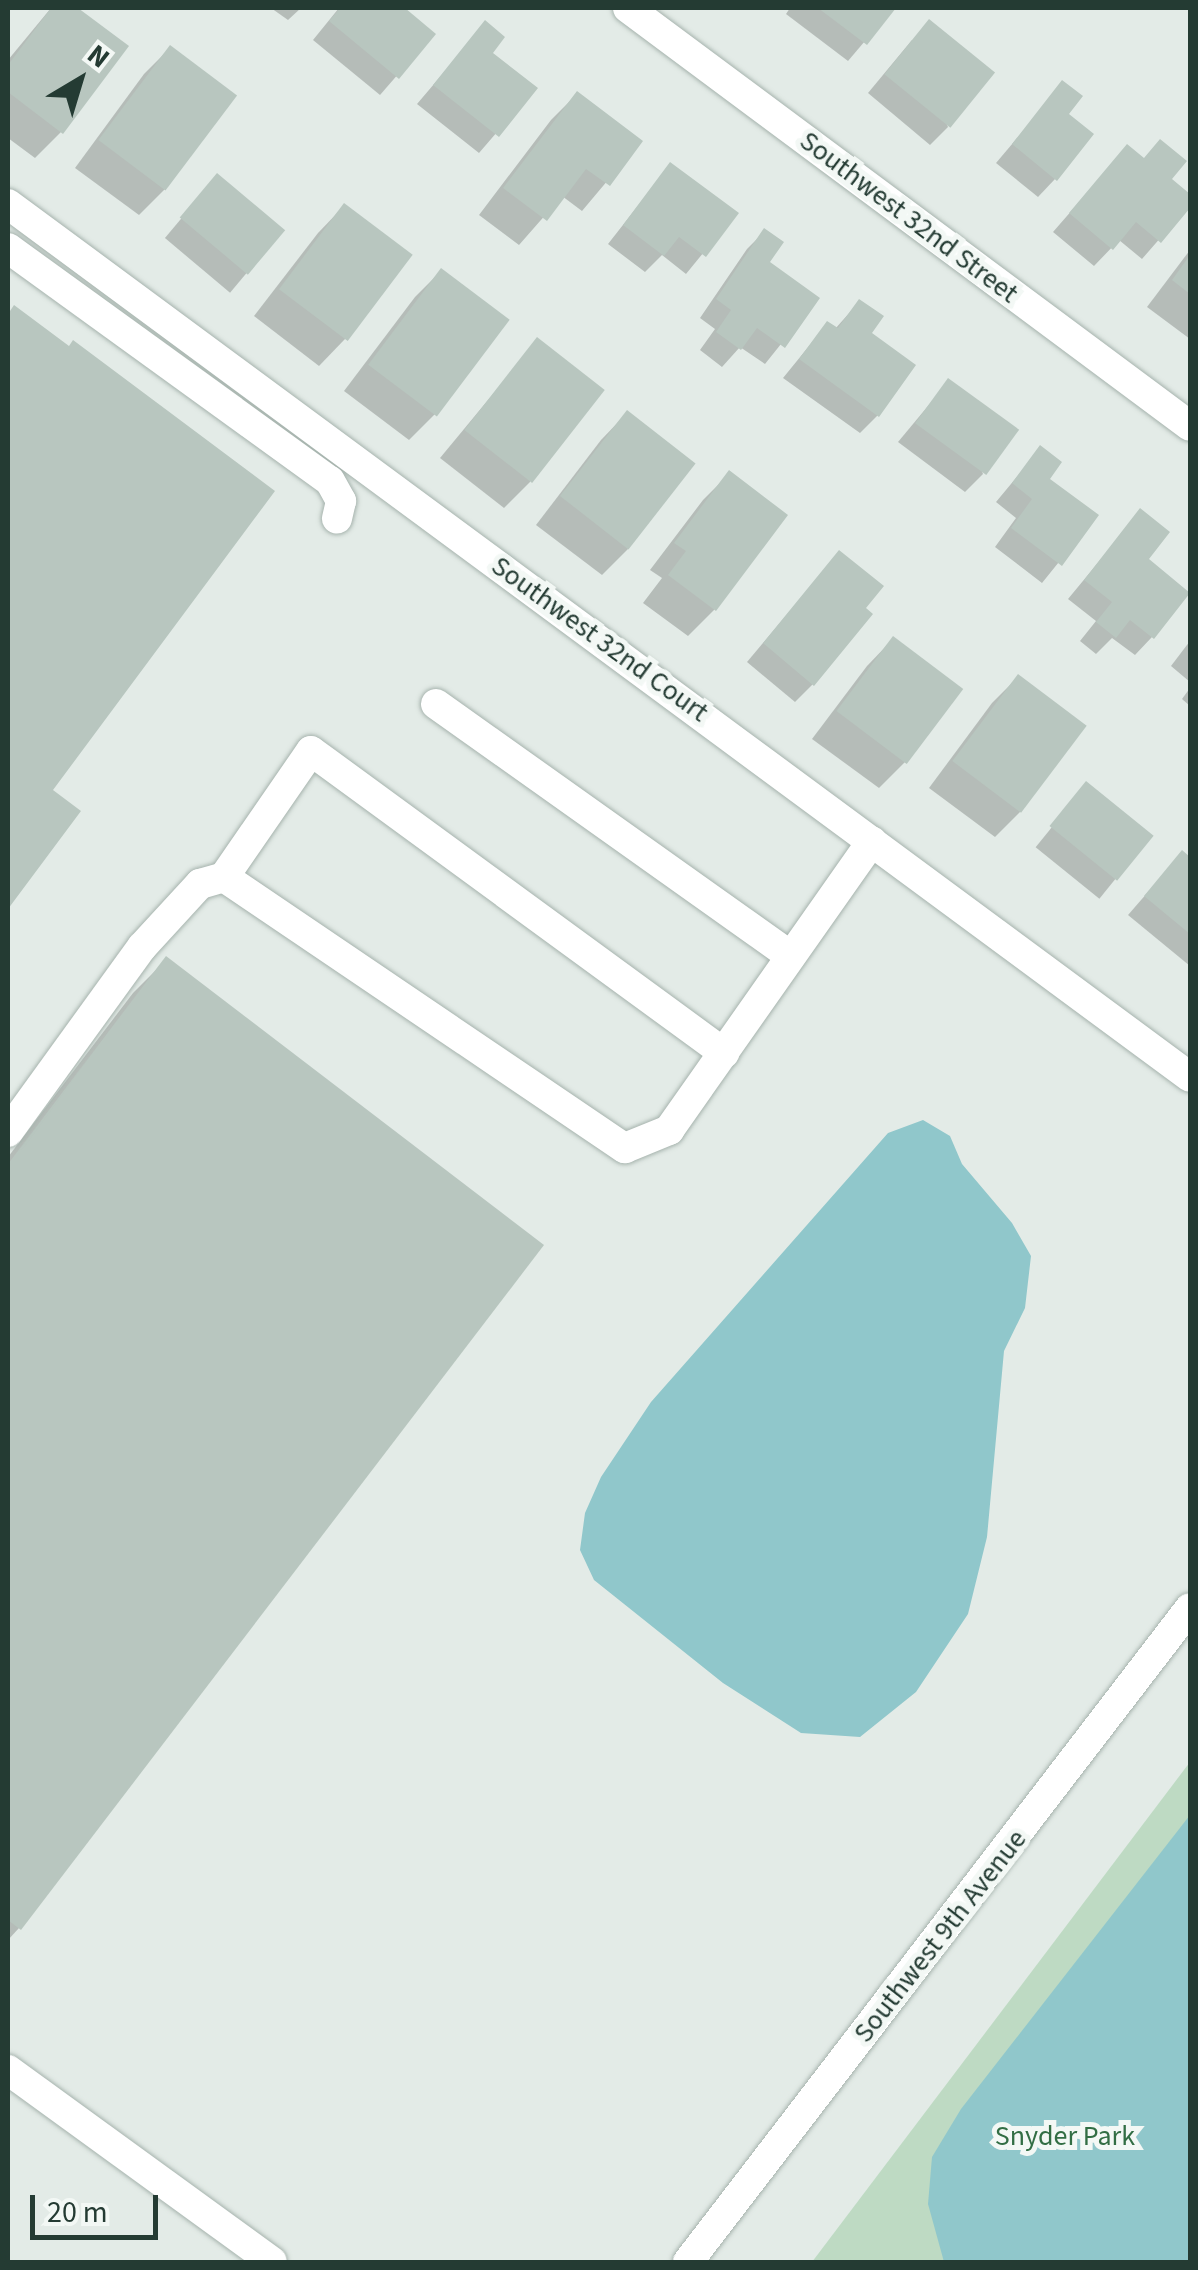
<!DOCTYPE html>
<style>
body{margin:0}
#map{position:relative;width:1198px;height:2270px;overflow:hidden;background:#e3ebe7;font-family:"Source Sans 3",sans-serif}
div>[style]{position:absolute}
.green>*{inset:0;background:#bedac3}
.water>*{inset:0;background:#90c7cb}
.shadow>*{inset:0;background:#0003;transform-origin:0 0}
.building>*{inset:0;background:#b8c6bf;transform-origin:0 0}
.roads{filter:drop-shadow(0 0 2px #a6b3ad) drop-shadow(0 0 2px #a6b3ad)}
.minor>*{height:30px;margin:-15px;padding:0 15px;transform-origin:15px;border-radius:15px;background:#fff}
span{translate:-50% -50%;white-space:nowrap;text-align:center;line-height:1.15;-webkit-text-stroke:10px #f3f8f5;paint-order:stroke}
.street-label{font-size:28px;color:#243b33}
.park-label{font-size:28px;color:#326e44}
.frame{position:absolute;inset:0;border:10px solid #243b33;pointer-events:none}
.north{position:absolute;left:30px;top:30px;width:100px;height:100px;-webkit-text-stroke:8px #f3f8f5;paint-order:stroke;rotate:38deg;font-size:28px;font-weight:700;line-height:40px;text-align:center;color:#243b33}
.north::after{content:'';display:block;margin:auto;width:35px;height:45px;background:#243b33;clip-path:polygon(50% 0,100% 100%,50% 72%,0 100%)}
.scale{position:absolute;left:30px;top:2195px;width:128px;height:45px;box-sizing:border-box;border:5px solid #243b33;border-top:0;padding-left:12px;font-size:30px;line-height:35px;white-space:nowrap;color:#243b33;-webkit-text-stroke:8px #f3f8f5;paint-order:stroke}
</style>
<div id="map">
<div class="green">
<i style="clip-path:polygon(1190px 1762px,1190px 2262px,812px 2262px)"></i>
</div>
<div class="water">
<i style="clip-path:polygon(923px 1120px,950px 1136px,962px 1164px,1012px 1223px,1031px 1256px,1025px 1308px,1004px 1351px,987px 1537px,968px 1614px,916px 1692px,860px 1737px,801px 1733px,723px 1683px,594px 1580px,580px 1550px,585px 1513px,601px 1477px,651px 1402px,888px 1133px)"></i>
<i style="clip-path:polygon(1190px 1815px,1190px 2262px,944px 2262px,928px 2204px,932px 2157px,961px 2109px)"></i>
</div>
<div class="shadow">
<i style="clip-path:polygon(51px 8px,73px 8px,125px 47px,61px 132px,35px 158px,8px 138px,8px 60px)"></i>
<i style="clip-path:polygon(271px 8px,301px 8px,288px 20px)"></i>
<i style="clip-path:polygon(339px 8px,401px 8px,433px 34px,380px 95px,313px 40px)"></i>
<i style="clip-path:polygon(790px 8px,893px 8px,848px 61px,786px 14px)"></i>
<i style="clip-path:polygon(485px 24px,490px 53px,534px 89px,479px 153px,417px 104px)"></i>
<i style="clip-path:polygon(912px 40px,948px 127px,930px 145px,868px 93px)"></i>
<i style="clip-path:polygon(170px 48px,234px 95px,165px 189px,139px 215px,75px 168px,144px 74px)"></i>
<i style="clip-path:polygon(1063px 84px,1066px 114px,1055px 179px,1038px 197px,996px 163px)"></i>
<i style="clip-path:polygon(577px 94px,640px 142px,582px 211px,562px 196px,519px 245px,479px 215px,551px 120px)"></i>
<i style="clip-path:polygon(1127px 147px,1190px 197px,1190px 204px,1142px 259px,1119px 240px,1094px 266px,1053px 232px)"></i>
<i style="clip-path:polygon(670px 165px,735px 214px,686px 274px,662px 255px,645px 272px,608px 244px)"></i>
<i style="left:217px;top:176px;width:85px;height:81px;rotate:40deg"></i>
<i style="clip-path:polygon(344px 206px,345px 339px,319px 366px,254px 316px,318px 233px)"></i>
<i style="clip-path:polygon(764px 232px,766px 262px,817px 299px,765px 364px,740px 347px,722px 367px,700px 350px,715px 329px,700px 318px,747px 249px)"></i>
<i style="clip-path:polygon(1190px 250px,1190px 339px,1147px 307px)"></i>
<i style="clip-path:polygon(441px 271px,435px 414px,409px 440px,344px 391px,415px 297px)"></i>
<i style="clip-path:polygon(859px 302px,868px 334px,878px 415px,860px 433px,783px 378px,827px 324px,835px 329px)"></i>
<i style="clip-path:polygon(15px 309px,49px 791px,77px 812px,8px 905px,8px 316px)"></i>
<i style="clip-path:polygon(537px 341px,530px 482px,504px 508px,440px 458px)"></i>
<i style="clip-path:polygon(948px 382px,983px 474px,965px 492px,898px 442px)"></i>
<i style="clip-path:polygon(627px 413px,628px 549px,602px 575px,536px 525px,601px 440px)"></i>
<i style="clip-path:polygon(1040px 449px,1047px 479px,1096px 516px,1042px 583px,995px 547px,1016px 518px,996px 502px)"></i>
<i style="clip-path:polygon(730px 473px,785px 515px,714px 610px,688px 636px,643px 603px,662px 578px,650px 570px,703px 500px)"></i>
<i style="clip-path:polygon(1140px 512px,1152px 637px,1135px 655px,1112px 638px,1096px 654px,1080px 641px,1096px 621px,1068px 599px)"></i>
<i style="clip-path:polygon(839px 553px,813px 684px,795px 702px,747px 662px)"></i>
<i style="clip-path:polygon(893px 639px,905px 762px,879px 788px,812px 739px,867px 666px)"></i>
<i style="clip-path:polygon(1190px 641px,1190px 682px,1171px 666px)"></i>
<i style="clip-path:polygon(1018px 677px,1021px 811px,995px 837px,929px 788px,992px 703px)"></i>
<i style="clip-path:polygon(1190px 688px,1190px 706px,1182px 699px)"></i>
<i style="left:1086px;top:785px;width:82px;height:80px;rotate:39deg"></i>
<i style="clip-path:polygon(1182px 853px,1190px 860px,1190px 966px,1128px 915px)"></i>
<i style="clip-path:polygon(166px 960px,19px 1928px,8px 1940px,8px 1157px,133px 993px)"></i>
</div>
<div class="building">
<i style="clip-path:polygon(51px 8px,78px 8px,129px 46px,63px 134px,8px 92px,8px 65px)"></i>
<i style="clip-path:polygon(340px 8px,405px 8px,436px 34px,399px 79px,329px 21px)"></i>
<i style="clip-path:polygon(818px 8px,896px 8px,867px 45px)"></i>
<i style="left:929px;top:19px;width:85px;height:71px;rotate:39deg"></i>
<i style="clip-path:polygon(485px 20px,505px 37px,493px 53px,538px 88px,499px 137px,433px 85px)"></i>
<i style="left:170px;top:45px;width:84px;height:119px;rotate:37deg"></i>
<i style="clip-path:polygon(1062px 80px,1083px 96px,1069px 114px,1094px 134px,1057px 181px,1012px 144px)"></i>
<i style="clip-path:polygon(577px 91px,643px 141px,610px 186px,586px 169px,547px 221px,503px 188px)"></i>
<i style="clip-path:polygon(1160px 139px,1187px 161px,1172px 179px,1190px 194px,1190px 208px,1161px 243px,1136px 222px,1113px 250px,1069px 213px,1127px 144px,1144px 158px)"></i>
<i style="clip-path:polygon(670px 162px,739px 213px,706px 257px,679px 237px,664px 256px,623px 225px)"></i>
<i style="left:217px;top:173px;width:89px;height:58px;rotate:40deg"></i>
<i style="left:344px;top:203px;width:86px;height:108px;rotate:37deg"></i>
<i style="clip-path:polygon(764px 228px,784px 242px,770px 262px,820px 298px,785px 348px,757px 328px,741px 350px,716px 332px,731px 310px,716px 299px)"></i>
<i style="clip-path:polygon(1190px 255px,1190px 294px,1172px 280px)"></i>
<i style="left:441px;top:268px;width:86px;height:121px;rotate:37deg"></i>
<i style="clip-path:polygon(859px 299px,884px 316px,872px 333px,916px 365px,879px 417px,799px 359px,827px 321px,838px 328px)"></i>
<i style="clip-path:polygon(14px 305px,69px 346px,73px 340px,275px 491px,53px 790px,81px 811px,8px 909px,8px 314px)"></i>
<i style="left:537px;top:337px;width:86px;height:118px;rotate:38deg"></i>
<i style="left:948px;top:378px;width:88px;height:56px;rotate:36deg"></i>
<i style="left:627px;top:410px;width:87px;height:109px;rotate:38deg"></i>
<i style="clip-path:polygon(1040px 445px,1062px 462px,1050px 479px,1099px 515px,1062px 566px,1011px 528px,1032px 499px,1012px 483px)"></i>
<i style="clip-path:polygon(729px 470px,788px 515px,716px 611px,668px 575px,686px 551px,674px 543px)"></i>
<i style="clip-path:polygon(1140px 508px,1170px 532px,1149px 559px,1190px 593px,1154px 639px,1130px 620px,1116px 638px,1096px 622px,1112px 602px,1084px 580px)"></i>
<i style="clip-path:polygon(839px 550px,884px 586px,866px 608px,873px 614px,814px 686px,763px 643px)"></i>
<i style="left:893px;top:636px;width:88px;height:94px;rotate:37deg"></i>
<i style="left:1018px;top:674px;width:86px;height:109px;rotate:37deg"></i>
<i style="left:1086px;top:781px;width:87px;height:58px;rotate:39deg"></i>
<i style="clip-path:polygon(1182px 850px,1190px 857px,1190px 934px,1144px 896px)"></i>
<i style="clip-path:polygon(166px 956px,544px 1245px,21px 1930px,8px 1920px,8px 1164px)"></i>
</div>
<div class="roads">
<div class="minor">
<i style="left:628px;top:8px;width:700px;rotate:36.64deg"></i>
<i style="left:8px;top:204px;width:1469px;rotate:36.45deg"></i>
<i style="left:8px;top:248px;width:397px;rotate:35.9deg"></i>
<i style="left:330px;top:481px;width:23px;rotate:61deg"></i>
<i style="left:341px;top:501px;width:18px;rotate:103deg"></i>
<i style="left:436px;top:704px;width:435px;rotate:35.4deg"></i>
<i style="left:224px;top:877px;width:153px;rotate:-55.4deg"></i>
<i style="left:311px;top:751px;width:512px;rotate:36.18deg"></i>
<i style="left:8px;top:1132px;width:228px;rotate:-54.1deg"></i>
<i style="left:142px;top:947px;width:86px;rotate:-47.4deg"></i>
<i style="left:200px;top:884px;width:25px;rotate:-16deg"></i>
<i style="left:224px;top:877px;width:484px;rotate:34.1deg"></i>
<i style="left:625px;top:1148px;width:48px;rotate:-22.2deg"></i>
<i style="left:669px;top:1130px;width:353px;rotate:-54.9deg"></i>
<i style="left:8px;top:2070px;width:326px;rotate:36deg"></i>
<i style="left:688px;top:2262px;width:824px;rotate:-52.49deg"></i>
</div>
</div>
<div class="street-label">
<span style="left:909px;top:217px;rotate:37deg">Southwest 32nd Street</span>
<span style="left:600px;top:639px;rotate:36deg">Southwest 32nd Court</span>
<span style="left:940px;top:1936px;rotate:-52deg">Southwest 9th Avenue</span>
</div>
<div class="park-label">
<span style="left:1065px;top:2136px">Snyder Park</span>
</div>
<div class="frame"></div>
<div class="north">N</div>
<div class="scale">20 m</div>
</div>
